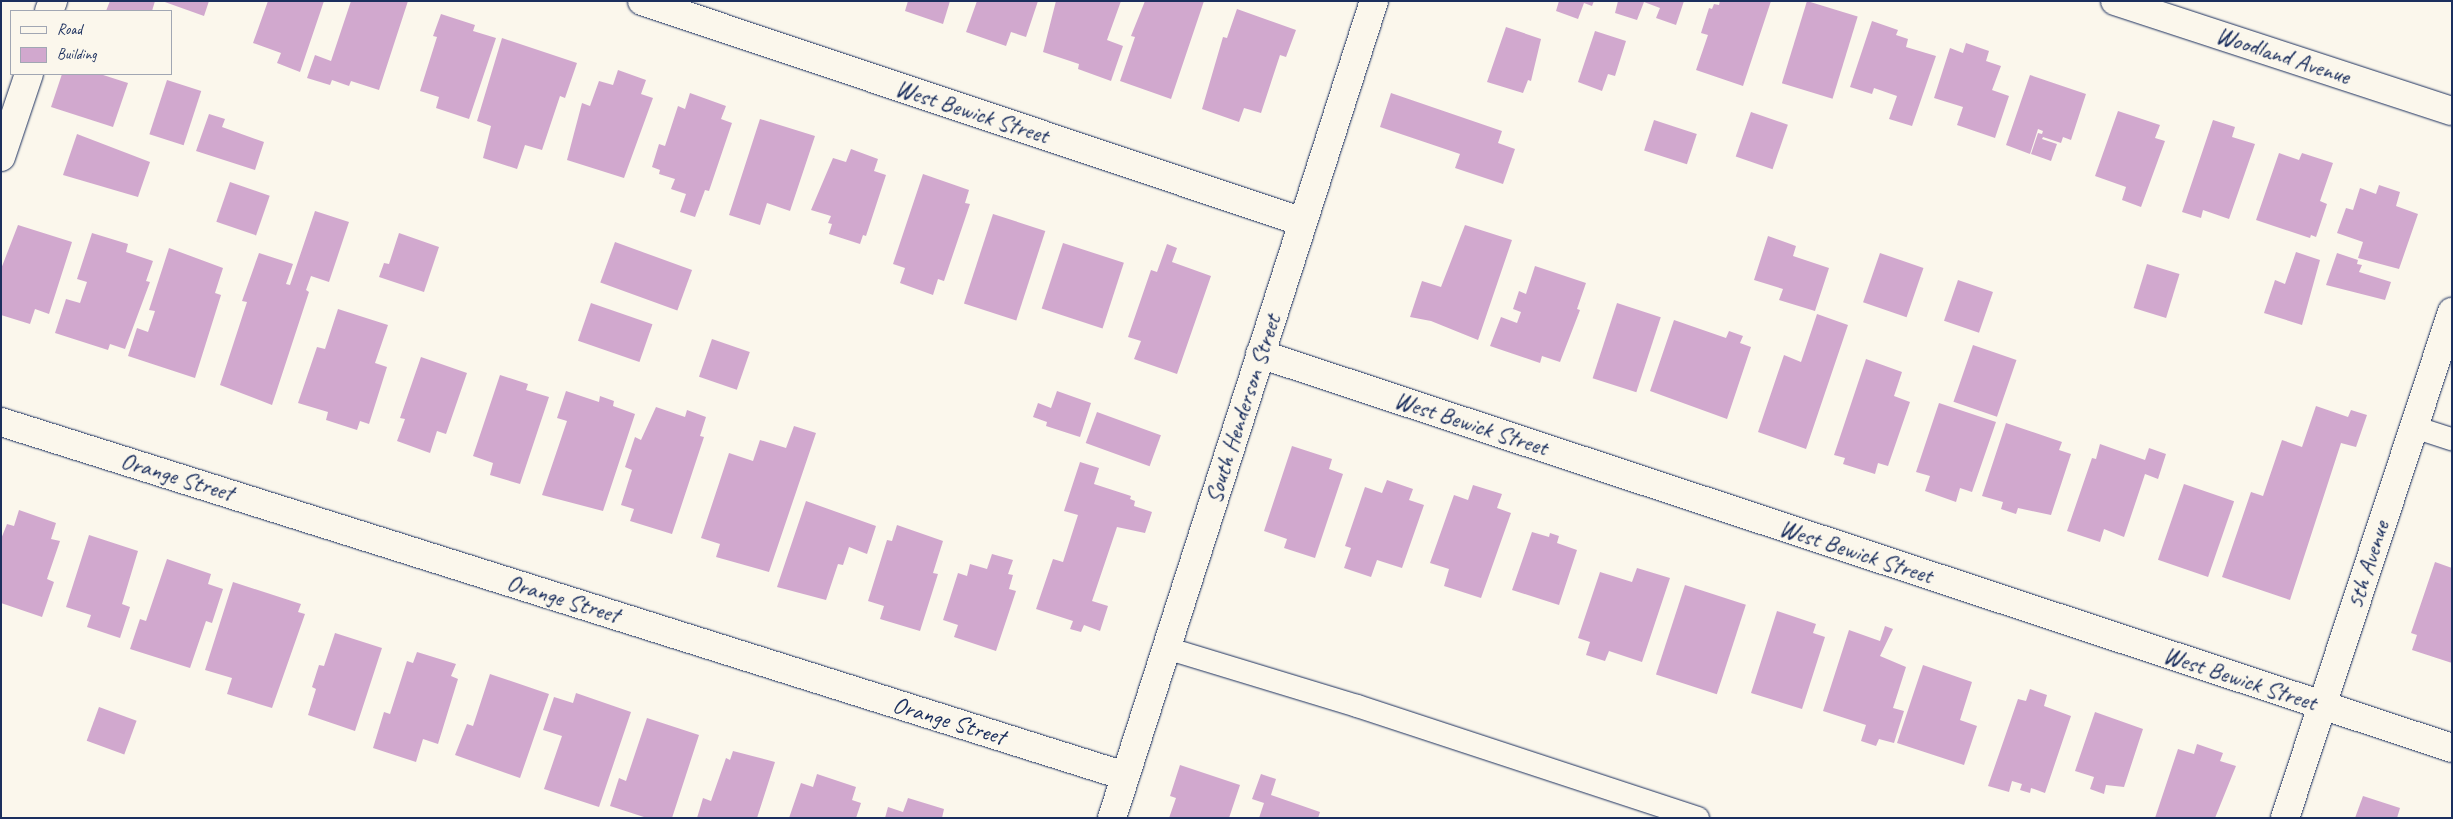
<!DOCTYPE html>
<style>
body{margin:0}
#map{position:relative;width:2453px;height:819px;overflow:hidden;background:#fbf7ec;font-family:Caveat,sans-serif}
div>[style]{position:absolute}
.building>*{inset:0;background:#d1a8ce;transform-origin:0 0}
.roads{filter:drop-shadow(0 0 1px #1b2f5e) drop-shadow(0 0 1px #1b2f5e)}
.service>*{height:22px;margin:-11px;padding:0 11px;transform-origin:11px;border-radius:11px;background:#fbf7ec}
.minor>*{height:28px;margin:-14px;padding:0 14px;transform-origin:14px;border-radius:14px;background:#fbf7ec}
span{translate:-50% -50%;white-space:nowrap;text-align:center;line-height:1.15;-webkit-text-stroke:4px #fbf7ec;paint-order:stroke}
.street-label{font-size:24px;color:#1b2f5e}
.frame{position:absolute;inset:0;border:2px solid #1b2f5e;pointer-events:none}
.legend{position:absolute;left:10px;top:10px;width:162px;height:65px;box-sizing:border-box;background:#fbf7ec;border:1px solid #a1a7b3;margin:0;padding:6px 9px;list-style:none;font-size:15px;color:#1b2f5e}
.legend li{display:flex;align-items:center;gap:10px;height:25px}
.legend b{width:25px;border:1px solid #a1a7b3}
</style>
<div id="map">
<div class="building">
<i style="clip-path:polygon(110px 1px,155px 1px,152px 11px,106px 11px)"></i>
<i style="clip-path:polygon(162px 1px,209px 1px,204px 16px)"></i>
<i style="clip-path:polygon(268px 1px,324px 1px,300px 72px,277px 63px,281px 53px,253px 43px)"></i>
<i style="clip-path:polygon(351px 1px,408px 1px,379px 90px,351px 81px,349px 86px,332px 80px,330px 85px,307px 78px,315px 55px,331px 61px)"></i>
<i style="clip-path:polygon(908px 1px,950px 1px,943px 24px,905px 11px)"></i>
<i style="clip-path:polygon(977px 1px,1038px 1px,1026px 37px,1011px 32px,1006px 46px,966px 32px)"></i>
<i style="clip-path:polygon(1056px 1px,1121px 1px,1107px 40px,1123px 46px,1111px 81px,1078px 69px,1079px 64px,1043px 52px)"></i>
<i style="clip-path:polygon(1145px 1px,1204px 1px,1171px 99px,1120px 81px,1135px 37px,1131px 36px)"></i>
<i style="clip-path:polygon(1559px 1px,1594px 1px,1592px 6px,1584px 3px,1578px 19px,1556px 11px)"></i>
<i style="clip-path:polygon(1618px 1px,1684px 1px,1676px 25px,1656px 18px,1660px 8px,1644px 2px,1637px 20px,1615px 13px)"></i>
<i style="clip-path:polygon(1720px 1px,1771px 1px,1743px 86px,1696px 70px,1708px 35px,1701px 33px,1709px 8px,1712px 9px,1714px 4px,1719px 5px)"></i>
<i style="left:1807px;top:1px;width:53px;height:86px;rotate:17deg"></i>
<i style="clip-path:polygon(1237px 9px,1296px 30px,1286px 57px,1280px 55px,1261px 113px,1244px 108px,1239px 122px,1202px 109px,1223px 37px,1227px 38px)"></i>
<i style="clip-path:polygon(441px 14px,475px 25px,473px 31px,496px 38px,469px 119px,436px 108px,439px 97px,420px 91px,437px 37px,433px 36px)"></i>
<i style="clip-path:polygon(1872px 21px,1898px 30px,1896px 35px,1908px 39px,1906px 47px,1936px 56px,1912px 126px,1889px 119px,1897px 96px,1874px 88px,1872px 94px,1850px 87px)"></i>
<i style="clip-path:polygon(1506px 27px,1541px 39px,1531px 81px,1528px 80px,1523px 93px,1487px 82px)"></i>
<i style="clip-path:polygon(1595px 31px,1626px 41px,1615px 76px,1608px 74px,1602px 91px,1578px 82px)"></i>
<i style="clip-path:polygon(502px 38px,577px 63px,565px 98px,560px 96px,542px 150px,525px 145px,517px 169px,483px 158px,491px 126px,477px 121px)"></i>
<i style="clip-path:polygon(1966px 43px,1989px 51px,1986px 61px,2001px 66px,1992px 90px,2009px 96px,1995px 138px,1957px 125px,1963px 107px,1934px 98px,1950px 48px,1963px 53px)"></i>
<i style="clip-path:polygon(618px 70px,646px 80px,641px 94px,653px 98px,624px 178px,567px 160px,582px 103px,590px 106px,599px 81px,613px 85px)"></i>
<i style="clip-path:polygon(62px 74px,100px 74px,128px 83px,113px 127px,51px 107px)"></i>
<i style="clip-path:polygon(2030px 75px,2086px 94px,2071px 140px,2063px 137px,2061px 143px,2043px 137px,2042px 139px,2057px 144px,2051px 161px,2031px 154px,2038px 133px,2042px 134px,2043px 131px,2038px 129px,2030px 154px,2006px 145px)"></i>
<i style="left:167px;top:80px;width:36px;height:57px;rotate:18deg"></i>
<i style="clip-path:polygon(690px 93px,726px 106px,721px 119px,732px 123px,709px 191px,705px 190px,695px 217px,680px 212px,686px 194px,671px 189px,675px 179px,659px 174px,660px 170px,652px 167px,659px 144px,665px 146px,678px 106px,685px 109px)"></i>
<i style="clip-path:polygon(1391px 93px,1502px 131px,1498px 143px,1515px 149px,1503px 184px,1455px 168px,1460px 154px,1380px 127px)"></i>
<i style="clip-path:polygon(2118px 111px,2160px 125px,2155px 138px,2165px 141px,2141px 207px,2122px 200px,2126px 187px,2095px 176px)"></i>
<i style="left:1751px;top:112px;width:39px;height:47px;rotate:19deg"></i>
<i style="clip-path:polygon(209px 114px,225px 119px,222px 127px,264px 142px,255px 170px,196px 151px)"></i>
<i style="clip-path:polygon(760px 119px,815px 136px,790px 211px,767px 203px,760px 225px,729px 215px)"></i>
<i style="left:1654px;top:120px;width:45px;height:32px;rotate:18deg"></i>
<i style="clip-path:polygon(2213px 120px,2235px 127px,2232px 137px,2255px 144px,2229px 219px,2203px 210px,2201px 218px,2182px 212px)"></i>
<i style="clip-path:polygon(77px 134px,150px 162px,138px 197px,63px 175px)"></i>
<i style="clip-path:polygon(851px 149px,878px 159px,874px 171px,886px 175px,866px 236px,863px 235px,860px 244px,829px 234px,832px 224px,828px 223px,831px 216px,811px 210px,833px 158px,846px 162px)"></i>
<i style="clip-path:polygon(2279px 153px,2299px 160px,2302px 153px,2333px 163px,2320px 201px,2327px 204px,2316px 237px,2311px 235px,2310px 238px,2256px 220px)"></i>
<i style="clip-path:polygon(923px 174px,969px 190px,965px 203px,970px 204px,944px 281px,938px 279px,933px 295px,900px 283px,905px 268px,893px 264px)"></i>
<i style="left:230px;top:182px;width:42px;height:42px;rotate:19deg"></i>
<i style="clip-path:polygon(2379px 185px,2400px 192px,2396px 206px,2418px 214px,2399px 269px,2358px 258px,2363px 242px,2337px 233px,2346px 208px,2353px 210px,2360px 188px,2376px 194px)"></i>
<i style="clip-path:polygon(315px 211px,349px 222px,329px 282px,311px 276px,306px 290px,309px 292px,272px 405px,220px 385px,247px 302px,242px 301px,259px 253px,293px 264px,286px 284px,290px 285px)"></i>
<i style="left:993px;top:214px;width:55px;height:94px;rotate:18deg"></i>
<i style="clip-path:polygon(18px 225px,72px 242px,49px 314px,35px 309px,30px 324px,1px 315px,1px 269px)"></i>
<i style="clip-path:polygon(1465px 225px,1512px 240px,1478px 340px,1431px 321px,1410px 317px,1422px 281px,1441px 287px)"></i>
<i style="clip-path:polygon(92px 233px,128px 244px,126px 252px,153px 261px,146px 281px,150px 282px,125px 349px,110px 344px,108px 350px,55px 333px,66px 299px,80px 303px,87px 282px,77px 279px)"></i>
<i style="clip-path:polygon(399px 233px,439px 247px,424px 292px,379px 277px,384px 263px,389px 264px)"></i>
<i style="clip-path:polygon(1768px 236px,1796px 246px,1793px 256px,1829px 268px,1815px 311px,1779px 300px,1783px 289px,1754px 280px)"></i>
<i style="left:615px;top:242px;width:82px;height:43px;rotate:20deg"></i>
<i style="left:1063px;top:243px;width:64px;height:69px;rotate:18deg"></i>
<i style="clip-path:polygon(1167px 244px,1177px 248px,1172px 262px,1211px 276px,1177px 374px,1134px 359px,1141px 341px,1128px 337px,1151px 270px,1157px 272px)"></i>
<i style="clip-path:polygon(169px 248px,223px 268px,215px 293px,221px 295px,195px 378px,128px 356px,137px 328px,148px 332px,155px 311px,149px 310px)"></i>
<i style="clip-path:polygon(2296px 252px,2320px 260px,2302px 325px,2264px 313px,2275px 280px,2285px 284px)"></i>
<i style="left:1880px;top:253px;width:46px;height:52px;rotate:19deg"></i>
<i style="clip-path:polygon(2337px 253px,2358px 260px,2357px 264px,2362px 265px,2359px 272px,2391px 282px,2385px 300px,2326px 285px)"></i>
<i style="left:2147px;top:264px;width:34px;height:46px;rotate:17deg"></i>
<i style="clip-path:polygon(1535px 266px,1586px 283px,1577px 309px,1580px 310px,1560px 362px,1542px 356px,1540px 363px,1490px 346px,1501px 317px,1517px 323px,1521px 312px,1513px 309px,1519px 291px,1526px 294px)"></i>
<i style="left:1958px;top:280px;width:37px;height:43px;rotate:19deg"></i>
<i style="left:591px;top:303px;width:65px;height:40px;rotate:19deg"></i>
<i style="left:1617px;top:303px;width:46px;height:79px;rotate:18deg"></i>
<i style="clip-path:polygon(338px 309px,388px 325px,375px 363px,387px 367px,369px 424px,360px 421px,357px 430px,326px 420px,328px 412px,298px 403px,317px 347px,325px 349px)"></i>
<i style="clip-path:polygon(1817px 314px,1848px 325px,1806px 449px,1758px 432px,1784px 355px,1801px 362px)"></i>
<i style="clip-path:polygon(1674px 320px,1726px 338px,1729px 331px,1743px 336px,1740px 343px,1751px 347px,1727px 419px,1650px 391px)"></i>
<i style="left:712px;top:339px;width:40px;height:40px;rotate:19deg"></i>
<i style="left:1973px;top:345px;width:46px;height:60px;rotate:19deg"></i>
<i style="clip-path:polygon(421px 357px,467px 373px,446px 434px,437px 431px,430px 453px,397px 441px,405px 419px,400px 418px)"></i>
<i style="clip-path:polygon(1866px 359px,1902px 372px,1894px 396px,1910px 402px,1888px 466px,1878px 463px,1875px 474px,1843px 464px,1845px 458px,1834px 455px)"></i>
<i style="clip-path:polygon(500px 375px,528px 384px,526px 390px,549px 397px,520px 484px,490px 475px,493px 463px,473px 456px)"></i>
<i style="clip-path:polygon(566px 391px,599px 402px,600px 396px,614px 401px,613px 406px,635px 414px,603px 511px,542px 495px,567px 421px,557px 418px)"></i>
<i style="clip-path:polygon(1057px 391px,1091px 403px,1080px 437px,1046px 426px,1047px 422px,1033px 417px,1038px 403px,1051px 408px)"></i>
<i style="clip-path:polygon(1939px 403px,1996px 422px,1972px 492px,1960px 488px,1956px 502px,1925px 491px,1930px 476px,1916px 472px)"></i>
<i style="clip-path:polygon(2316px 406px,2348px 417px,2351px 410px,2367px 415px,2356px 447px,2341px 443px,2290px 600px,2222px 577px,2251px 492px,2263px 496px,2282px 440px,2302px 447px)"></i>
<i style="clip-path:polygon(656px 407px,685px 417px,687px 410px,706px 417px,700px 436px,704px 437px,672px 534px,630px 521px,634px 509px,621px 505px,632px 470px,625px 467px,635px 437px,641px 440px)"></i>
<i style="left:1097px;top:412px;width:68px;height:33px;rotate:20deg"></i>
<i style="clip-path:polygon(2006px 423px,2062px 442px,2059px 450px,2071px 454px,2051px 515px,2018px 508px,2016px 514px,2001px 509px,2003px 502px,1982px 496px)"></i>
<i style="clip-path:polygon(794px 426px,816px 433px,769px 572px,716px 557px,720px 544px,701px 538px,729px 453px,753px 461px,760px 440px,786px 448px)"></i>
<i style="clip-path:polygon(2100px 444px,2145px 460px,2149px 448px,2166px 454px,2158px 479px,2145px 474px,2124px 537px,2104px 529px,2100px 542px,2067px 531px,2092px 458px,2096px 459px)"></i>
<i style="clip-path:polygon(1292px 446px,1332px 459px,1329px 469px,1343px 474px,1315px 558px,1284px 548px,1287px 539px,1264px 531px)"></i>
<i style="clip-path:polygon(1080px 462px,1099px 468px,1094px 484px,1131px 496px,1130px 499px,1135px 501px,1134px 506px,1152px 512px,1145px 533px,1117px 527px,1092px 601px,1108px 606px,1100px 631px,1084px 625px,1081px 632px,1070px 629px,1073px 621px,1036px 609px,1053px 559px,1063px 562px,1078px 515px,1064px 511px)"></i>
<i style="clip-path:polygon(1387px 480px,1413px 489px,1409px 500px,1424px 505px,1402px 568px,1377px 560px,1371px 577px,1344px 568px,1351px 548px,1345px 546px,1365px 487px,1382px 493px)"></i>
<i style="left:2184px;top:484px;width:53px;height:80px;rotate:19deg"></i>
<i style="clip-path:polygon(1473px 485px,1502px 494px,1497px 508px,1511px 513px,1481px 598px,1444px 586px,1449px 569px,1430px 563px,1454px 495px,1468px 500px)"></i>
<i style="clip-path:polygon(806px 501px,876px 526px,867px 554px,849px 547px,843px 565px,838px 564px,826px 600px,777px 587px)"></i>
<i style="clip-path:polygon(19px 510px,56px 523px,51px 539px,60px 541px,47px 579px,54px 582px,42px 617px,1px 603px,1px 539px,7px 524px,14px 526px)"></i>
<i style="clip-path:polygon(897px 525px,943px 541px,933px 573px,938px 574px,920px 631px,880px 619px,884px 606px,868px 601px,887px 540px,892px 541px)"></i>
<i style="clip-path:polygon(1532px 532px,1549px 537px,1550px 533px,1559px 536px,1557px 543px,1577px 550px,1559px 605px,1512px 590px)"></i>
<i style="clip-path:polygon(89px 535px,138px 551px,122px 604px,130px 607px,120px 638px,87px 627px,91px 615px,66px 607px)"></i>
<i style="clip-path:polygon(992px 554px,1013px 560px,1008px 574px,1013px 575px,1009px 589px,1016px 591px,996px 651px,954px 637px,958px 625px,943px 620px,958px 573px,967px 576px,970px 564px,987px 569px)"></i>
<i style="clip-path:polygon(167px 559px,211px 574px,208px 584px,223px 589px,212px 623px,206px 621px,190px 668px,130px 649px,140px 619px,146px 621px)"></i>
<i style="clip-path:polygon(2435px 562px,2452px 568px,2452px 663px,2412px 650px,2417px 635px,2411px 633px)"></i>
<i style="clip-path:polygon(1637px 568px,1670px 578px,1642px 662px,1609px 651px,1605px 661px,1586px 655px,1590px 642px,1578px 638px,1600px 572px,1632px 582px)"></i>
<i style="clip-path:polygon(233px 582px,301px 604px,298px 612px,305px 614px,272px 708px,227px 694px,232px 678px,205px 670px)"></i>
<i style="left:1685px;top:585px;width:64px;height:94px;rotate:18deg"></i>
<i style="clip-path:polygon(1777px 611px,1816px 624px,1813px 633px,1825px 637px,1802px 709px,1751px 693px)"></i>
<i style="clip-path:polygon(1885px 626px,1893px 629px,1880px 656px,1906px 667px,1893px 708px,1904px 711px,1894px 743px,1879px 739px,1876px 746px,1861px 741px,1866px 725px,1823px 711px,1849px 630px,1880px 641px)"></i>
<i style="clip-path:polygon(335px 633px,382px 648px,355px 731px,308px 715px,316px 689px,312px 687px,319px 665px,324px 666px)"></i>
<i style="clip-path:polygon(417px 652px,456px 664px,451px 676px,458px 679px,438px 744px,423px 739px,416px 762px,373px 748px,384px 712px,390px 714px,407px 661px,413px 663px)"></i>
<i style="clip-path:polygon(1923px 665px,1972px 682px,1960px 720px,1977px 726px,1964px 765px,1897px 743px)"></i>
<i style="clip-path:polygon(490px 674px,549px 694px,520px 778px,455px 755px,467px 724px,473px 726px)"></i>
<i style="clip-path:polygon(2030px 689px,2047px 695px,2044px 706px,2071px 716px,2045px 793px,2031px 788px,2030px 793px,2020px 790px,2022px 784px,2012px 781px,2009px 792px,1988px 786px,2018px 699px,2026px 701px)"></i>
<i style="clip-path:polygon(576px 693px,631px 712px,599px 807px,544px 789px,562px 736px,543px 730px,554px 697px,573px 703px)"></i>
<i style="left:99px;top:707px;width:40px;height:36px;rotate:20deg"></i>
<i style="clip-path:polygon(2095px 712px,2143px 729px,2124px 787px,2106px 785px,2104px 794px,2090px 789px,2094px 777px,2075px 771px)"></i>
<i style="clip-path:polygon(647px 718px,699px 735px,672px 818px,647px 818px,610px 806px,619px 778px,626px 781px)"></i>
<i style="clip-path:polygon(2197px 744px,2223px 753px,2220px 761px,2236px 766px,2215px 818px,2155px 818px,2178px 749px,2194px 754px)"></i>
<i style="clip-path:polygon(733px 751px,775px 762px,757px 818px,697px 818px,703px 798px,711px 801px,726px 758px,730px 760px)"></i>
<i style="clip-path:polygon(1180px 765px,1240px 785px,1229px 818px,1169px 818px,1176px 798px,1170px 796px)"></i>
<i style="clip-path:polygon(817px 774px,856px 787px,852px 800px,861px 803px,856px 818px,789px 818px,801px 783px,813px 787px)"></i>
<i style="clip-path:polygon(1261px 774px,1276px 779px,1271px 795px,1320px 812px,1318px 818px,1259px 818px,1264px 803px,1252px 799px)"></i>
<i style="clip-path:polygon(2363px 796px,2400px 808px,2397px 818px,2355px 818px)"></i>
<i style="clip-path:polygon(908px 798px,944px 809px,942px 818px,885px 818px,888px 807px,903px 812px)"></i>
</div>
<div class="roads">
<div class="service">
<i style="left:2414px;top:427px;width:40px;rotate:18deg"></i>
<i style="left:1166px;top:648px;width:200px;rotate:16.9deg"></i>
<i style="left:1357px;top:706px;width:359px;rotate:18.2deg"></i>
</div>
<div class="minor">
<i style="left:642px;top:1px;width:697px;rotate:18.49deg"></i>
<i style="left:2115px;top:1px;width:354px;rotate:18.1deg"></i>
<i style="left:49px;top:11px;width:11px;rotate:-68deg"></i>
<i style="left:1px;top:157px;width:88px;rotate:-71.4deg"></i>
<i style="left:1260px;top:354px;width:1255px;rotate:18.29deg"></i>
<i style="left:1px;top:422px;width:1178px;rotate:17.48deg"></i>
<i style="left:1112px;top:818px;width:858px;rotate:-72.22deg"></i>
<i style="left:2285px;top:818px;width:533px;rotate:-71.74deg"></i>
</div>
</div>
<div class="street-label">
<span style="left:2283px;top:56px;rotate:18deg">Woodland Avenue</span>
<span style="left:972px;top:112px;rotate:18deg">West Bewick Street</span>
<span style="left:1243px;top:409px;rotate:-72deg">South Henderson Street</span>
<span style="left:1471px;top:424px;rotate:18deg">West Bewick Street</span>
<span style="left:177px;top:477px;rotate:17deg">Orange Street</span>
<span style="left:1856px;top:552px;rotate:18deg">West Bewick Street</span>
<span style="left:2368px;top:565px;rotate:-72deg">5th Avenue</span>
<span style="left:563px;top:599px;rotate:17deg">Orange Street</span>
<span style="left:2240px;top:679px;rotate:18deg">West Bewick Street</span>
<span style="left:949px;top:721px;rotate:17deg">Orange Street</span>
</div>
<div class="frame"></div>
<ul class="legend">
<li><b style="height:6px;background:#fbf7ec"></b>Road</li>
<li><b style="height:14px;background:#d1a8ce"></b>Building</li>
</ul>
</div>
